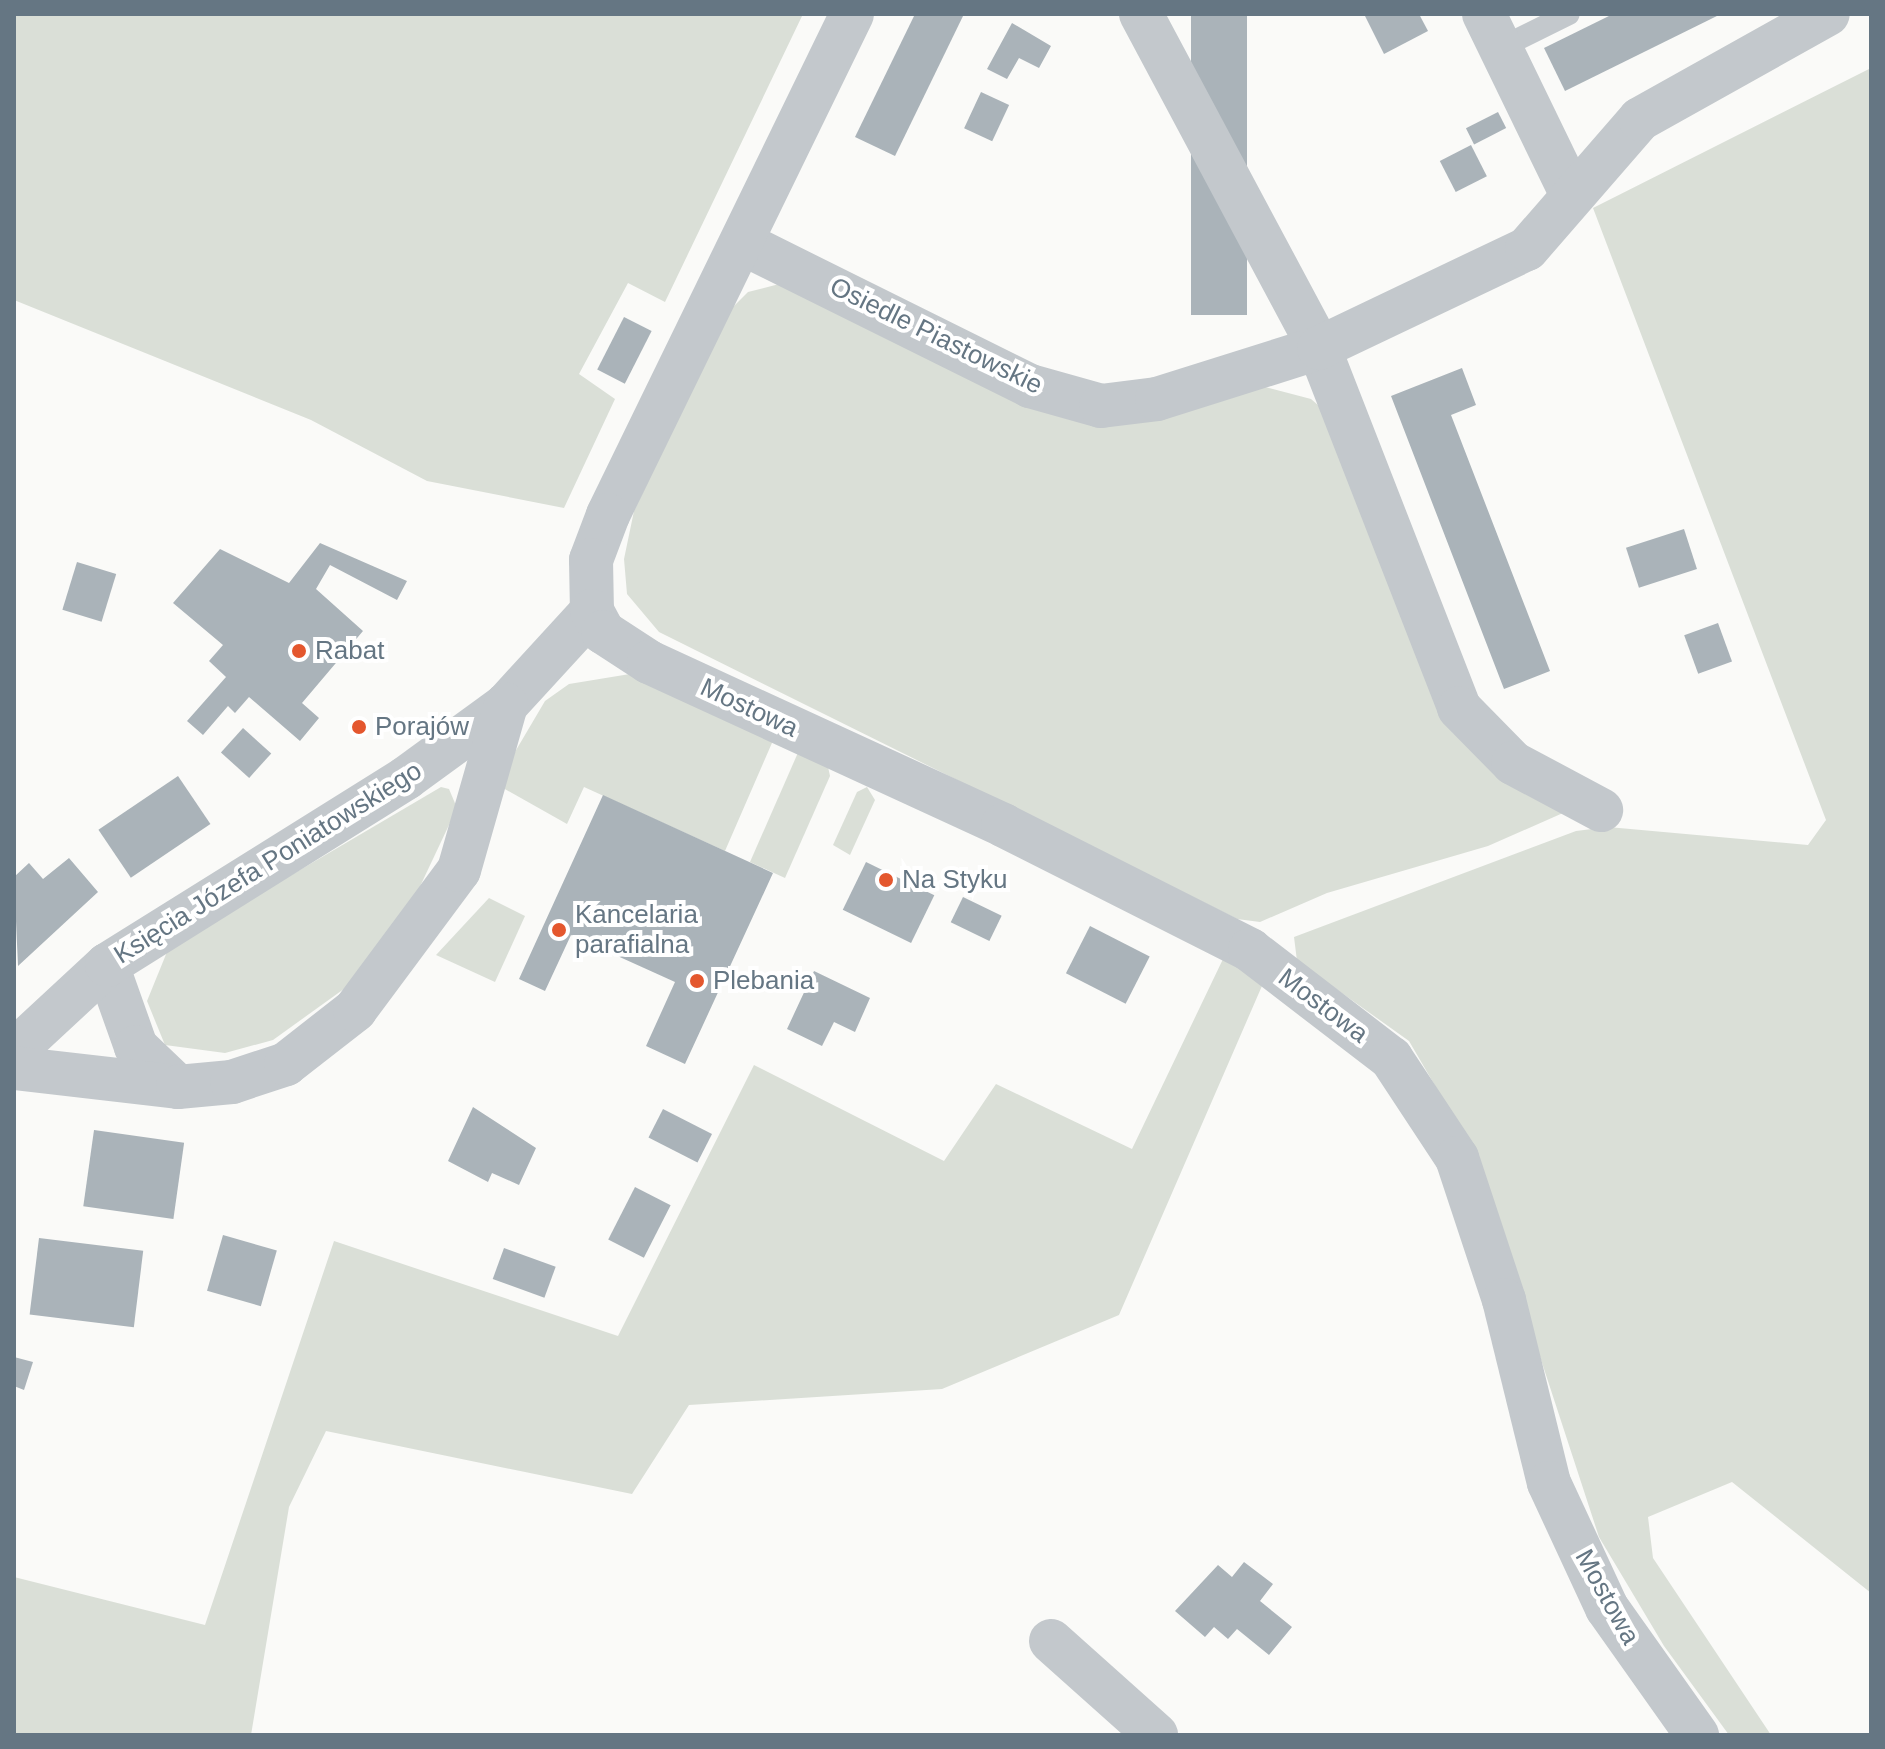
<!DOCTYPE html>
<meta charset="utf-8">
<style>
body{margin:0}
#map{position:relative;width:1885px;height:1749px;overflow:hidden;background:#fafaf8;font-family:Helvetica,sans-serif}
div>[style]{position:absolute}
.green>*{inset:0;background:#dadfd7}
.building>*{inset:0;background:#aab3b9;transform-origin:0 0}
.service>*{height:22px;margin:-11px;padding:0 11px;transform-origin:11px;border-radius:11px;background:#c3c8cc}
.minor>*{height:44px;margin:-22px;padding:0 22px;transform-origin:22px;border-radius:22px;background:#c3c8cc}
.tertiary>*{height:44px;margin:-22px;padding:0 22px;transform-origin:22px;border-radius:22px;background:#c3c8cc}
.dots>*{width:22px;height:22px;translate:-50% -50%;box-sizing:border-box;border:4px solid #fff;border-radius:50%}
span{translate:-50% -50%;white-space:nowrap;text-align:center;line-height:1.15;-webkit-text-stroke:8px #fff;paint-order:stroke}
.street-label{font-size:26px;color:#657683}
.poi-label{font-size:26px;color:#657683}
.left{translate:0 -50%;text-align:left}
.frame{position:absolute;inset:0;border:16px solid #657683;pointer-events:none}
</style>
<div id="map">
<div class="green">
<i style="clip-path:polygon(14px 14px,803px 14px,665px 302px,628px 283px,579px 374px,615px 399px,564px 508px,427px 481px,311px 420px,14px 300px)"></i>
<i style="clip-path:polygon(1871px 68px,1871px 1593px,1732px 1482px,1648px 1517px,1653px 1558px,1771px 1735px,1729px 1735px,1664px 1646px,1599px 1537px,1472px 1149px,1409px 1041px,1297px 961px,1294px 937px,1576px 831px,1608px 827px,1808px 845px,1826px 820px,1593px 208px)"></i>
<i style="clip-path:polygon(787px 282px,1049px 410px,1261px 386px,1311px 399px,1334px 419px,1453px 733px,1572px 809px,1488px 846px,1327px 893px,1260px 922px,1237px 919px,659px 632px,627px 594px,624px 559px,634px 511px,728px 312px,748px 292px)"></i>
<i style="clip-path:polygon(630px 674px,775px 736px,725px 851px,584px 787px,567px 824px,496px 784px,545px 701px,569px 684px)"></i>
<i style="clip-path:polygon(800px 748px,827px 762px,830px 776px,785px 878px,750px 862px)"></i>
<i style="clip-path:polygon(441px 787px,449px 789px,457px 808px,407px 914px,348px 986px,273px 1040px,225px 1053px,165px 1045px,147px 1001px,169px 947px)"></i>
<i style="clip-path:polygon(867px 787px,875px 800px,850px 855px,833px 845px,857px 792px)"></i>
<i style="clip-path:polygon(489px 898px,525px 916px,495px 982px,436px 955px)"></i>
<i style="clip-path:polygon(1223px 959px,1265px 979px,1119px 1315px,942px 1389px,689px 1405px,632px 1494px,326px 1431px,289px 1507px,251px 1735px,14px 1735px,14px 1577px,205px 1625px,334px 1241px,618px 1336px,754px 1065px,944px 1161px,996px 1084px,1132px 1149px)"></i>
</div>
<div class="building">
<i style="clip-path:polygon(915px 14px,964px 14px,895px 156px,855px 137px)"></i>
<i style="left:1191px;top:14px;width:56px;height:301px"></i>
<i style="clip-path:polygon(1364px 14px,1419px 14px,1428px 31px,1384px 54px)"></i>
<i style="clip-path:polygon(1613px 14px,1721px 14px,1565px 91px,1544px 48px)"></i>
<i style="clip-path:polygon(1012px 23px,1051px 46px,1039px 68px,1019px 58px,1007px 79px,987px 69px)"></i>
<i style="left:981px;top:92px;width:31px;height:40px;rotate:25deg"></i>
<i style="left:1498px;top:112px;width:18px;height:36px;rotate:63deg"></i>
<i style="left:1471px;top:145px;width:35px;height:35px;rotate:63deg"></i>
<i style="left:624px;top:317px;width:31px;height:59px;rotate:27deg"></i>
<i style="clip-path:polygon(1462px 368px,1476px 405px,1451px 415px,1550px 671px,1504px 689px,1391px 396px)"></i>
<i style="left:1684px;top:529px;width:42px;height:61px;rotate:72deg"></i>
<i style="clip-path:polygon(320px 543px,407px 581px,397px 600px,330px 565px,316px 589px,363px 631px,302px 703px,319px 718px,300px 741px,249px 697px,235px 713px,228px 706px,203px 735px,187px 721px,226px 677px,209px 661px,223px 645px,173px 603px,220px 549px,289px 583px)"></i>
<i style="left:77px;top:562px;width:41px;height:50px;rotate:17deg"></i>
<i style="left:1718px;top:623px;width:41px;height:36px;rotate:70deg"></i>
<i style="left:243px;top:728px;width:38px;height:33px;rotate:42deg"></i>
<i style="left:178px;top:776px;width:58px;height:96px;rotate:56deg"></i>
<i style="clip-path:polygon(603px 795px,773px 873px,685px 1064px,646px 1046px,675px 982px,571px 935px,545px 991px,519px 979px)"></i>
<i style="clip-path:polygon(69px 858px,98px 892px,18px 966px,14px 877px,29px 863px,43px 879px)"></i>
<i style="left:866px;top:862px;width:76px;height:53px;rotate:26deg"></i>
<i style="left:963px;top:897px;width:43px;height:28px;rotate:26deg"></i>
<i style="left:1090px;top:926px;width:67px;height:53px;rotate:27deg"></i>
<i style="clip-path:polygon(814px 971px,870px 998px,855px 1032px,834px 1022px,822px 1046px,787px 1029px)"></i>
<i style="clip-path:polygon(473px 1107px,536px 1148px,519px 1185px,492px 1173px,488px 1182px,448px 1161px)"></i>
<i style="left:663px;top:1109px;width:55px;height:32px;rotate:27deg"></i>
<i style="left:94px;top:1130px;width:91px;height:77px;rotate:8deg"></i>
<i style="left:635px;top:1187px;width:40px;height:59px;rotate:27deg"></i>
<i style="left:223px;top:1235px;width:56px;height:58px;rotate:16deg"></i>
<i style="left:39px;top:1238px;width:105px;height:77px;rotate:7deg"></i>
<i style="left:504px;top:1248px;width:55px;height:33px;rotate:20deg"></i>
<i style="clip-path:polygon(14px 1357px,33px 1362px,24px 1390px,14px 1386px)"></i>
<i style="clip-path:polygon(1244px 1562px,1273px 1584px,1260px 1601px,1292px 1627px,1269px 1655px,1237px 1629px,1228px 1639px,1214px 1627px,1205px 1637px,1175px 1611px,1218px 1565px,1232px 1577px)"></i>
</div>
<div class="service">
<i style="left:1504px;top:46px;width:72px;rotate:-26.2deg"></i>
</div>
<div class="minor">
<i style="left:1141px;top:14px;width:378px;rotate:61.9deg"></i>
<i style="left:1319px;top:348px;width:386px;rotate:68.7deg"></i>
<i style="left:1459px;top:708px;width:77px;rotate:45.5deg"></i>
<i style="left:1513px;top:763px;width:100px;rotate:28.1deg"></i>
<i style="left:1484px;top:14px;width:199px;rotate:64.1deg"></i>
<i style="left:742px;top:243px;width:322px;rotate:26.4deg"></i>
<i style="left:1030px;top:386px;width:74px;rotate:15.7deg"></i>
<i style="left:1101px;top:406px;width:56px;rotate:-7.1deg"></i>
<i style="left:1157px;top:399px;width:170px;rotate:-17.5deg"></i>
<i style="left:1319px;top:348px;width:230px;rotate:-25.5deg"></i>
<i style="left:1527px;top:249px;width:172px;rotate:-49deg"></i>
<i style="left:1640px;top:119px;width:215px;rotate:-29.2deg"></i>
<i style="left:107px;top:965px;width:87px;rotate:70.5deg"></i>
<i style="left:136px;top:1047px;width:58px;rotate:43.6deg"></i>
<i style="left:14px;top:1051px;width:127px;rotate:-42.8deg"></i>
<i style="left:107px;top:965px;width:353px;rotate:-32deg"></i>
<i style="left:406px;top:778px;width:124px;rotate:-36.1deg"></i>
<i style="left:506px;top:705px;width:127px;rotate:-47.5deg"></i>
<i style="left:14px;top:1068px;width:165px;rotate:6.6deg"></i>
<i style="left:178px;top:1087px;width:54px;rotate:-5.3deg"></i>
<i style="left:232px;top:1082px;width:57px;rotate:-18.4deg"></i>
<i style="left:286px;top:1064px;width:88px;rotate:-38deg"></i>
<i style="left:355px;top:1010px;width:174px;rotate:-53.4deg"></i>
<i style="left:459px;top:870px;width:172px;rotate:-74.1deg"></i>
<i style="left:1051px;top:1641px;width:141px;rotate:41.8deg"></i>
</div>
<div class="tertiary">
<i style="left:852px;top:14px;width:557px;rotate:115.97deg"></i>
<i style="left:608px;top:515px;width:48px;rotate:110.7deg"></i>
<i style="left:591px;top:560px;width:51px;rotate:88.9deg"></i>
<i style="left:592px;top:611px;width:24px;rotate:62deg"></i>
<i style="left:603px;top:632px;width:55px;rotate:33.1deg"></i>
<i style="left:649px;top:662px;width:390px;rotate:24.7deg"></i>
<i style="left:1003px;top:825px;width:277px;rotate:26.8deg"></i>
<i style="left:1250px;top:950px;width:178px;rotate:37.5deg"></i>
<i style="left:1391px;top:1058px;width:120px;rotate:56.6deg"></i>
<i style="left:1457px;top:1158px;width:150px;rotate:71.7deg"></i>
<i style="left:1504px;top:1300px;width:188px;rotate:76.2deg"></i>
<i style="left:1549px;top:1483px;width:138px;rotate:65.1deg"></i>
<i style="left:1607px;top:1608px;width:156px;rotate:54.7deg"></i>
</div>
<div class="dots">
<i style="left:299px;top:651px;background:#e4572e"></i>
<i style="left:359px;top:727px;background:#e4572e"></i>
<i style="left:886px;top:880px;background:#e4572e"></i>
<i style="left:559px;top:930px;background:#e4572e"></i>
<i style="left:697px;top:981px;background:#e4572e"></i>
</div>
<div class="street-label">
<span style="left:936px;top:336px;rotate:26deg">Osiedle Piastowskie</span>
<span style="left:749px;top:708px;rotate:25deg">Mostowa</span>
<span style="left:268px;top:863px;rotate:-32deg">Księcia Józefa Poniatowskiego</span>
<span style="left:1323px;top:1006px;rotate:37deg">Mostowa</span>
<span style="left:1607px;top:1597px;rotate:61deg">Mostowa</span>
</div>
<div class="poi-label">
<span class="left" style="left:315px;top:651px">Rabat</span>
<span class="left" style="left:375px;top:727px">Porajów</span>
<span class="left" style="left:902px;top:880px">Na Styku</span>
<span class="left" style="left:575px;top:930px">Kancelaria<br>parafialna</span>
<span class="left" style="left:713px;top:981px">Plebania</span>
</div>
<div class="frame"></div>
</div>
